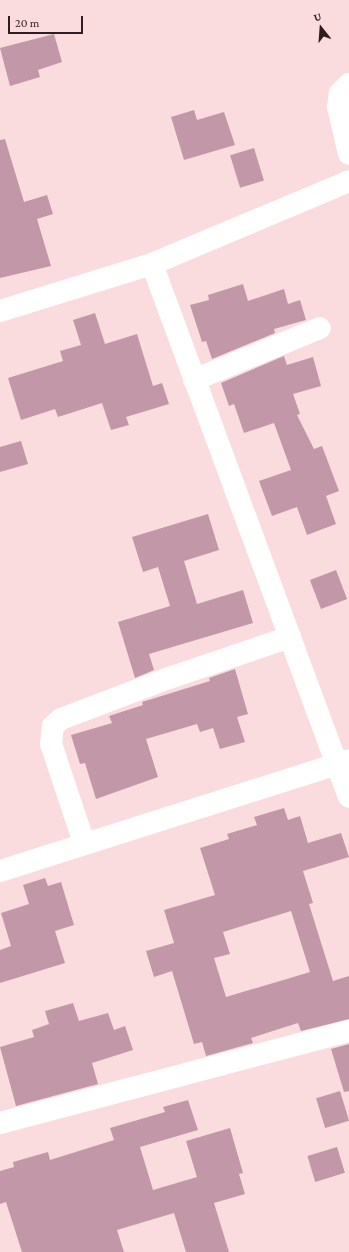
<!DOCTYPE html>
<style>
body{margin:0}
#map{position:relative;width:349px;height:1252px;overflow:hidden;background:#fadcde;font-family:"Crimson Pro",serif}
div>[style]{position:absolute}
.building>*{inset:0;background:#c298a9;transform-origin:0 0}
.street>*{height:22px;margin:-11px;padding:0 11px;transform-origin:11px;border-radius:11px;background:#fff}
span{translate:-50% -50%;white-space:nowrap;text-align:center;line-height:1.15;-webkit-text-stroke:4px #fadcde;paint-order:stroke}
.north{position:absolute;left:301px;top:8px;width:40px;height:40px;-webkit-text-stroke:3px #fadcde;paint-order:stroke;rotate:343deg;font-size:11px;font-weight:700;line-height:16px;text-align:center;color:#2f1d1f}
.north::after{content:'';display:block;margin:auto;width:14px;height:18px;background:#2f1d1f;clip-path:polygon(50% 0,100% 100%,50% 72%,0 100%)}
.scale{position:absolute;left:8px;top:16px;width:75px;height:18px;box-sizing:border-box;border:2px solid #2f1d1f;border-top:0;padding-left:5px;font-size:12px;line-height:14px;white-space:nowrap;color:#2f1d1f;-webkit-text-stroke:3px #fadcde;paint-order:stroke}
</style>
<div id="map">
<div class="building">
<i style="clip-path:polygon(54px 34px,62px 62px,38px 70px,40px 77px,10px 86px,0 48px)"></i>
<i style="clip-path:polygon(194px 110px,197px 120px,224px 112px,235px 145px,184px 160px,171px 117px)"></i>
<i style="clip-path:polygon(5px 139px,24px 202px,47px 195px,53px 214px,37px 219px,51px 266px,0 278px,0 140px)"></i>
<i style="left:254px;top:148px;width:34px;height:25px;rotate:73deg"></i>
<i style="clip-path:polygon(243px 284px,248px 301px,284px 289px,288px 304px,300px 300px,306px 320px,274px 329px,275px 333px,212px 359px,206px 341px,202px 342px,190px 305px,209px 300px,208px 295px)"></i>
<i style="clip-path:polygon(95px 313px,105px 344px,137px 334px,153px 386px,162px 383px,169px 404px,126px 417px,129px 425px,111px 430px,102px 403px,58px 417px,55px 409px,21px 420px,8px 378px,63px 361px,60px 351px,81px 345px,73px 320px)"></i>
<i style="clip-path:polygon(284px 356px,287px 365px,313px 357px,321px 386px,293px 394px,300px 414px,297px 415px,314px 449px,322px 446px,339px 491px,326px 496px,336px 524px,307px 535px,297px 507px,272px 516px,259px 481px,291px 470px,274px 423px,244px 433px,234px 404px,229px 406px,221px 383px)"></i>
<i style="clip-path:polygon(21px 441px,28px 464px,0 472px,0 447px)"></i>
<i style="clip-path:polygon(208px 514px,219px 550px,184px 561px,197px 604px,243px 590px,253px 623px,149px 654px,154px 670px,135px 678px,118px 622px,170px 606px,158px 567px,143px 572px,132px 537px)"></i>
<i style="left:336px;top:570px;width:31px;height:28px;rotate:69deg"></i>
<i style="clip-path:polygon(235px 669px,248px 714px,237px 717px,245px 742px,220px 749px,213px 728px,200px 732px,197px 724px,146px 739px,158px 777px,96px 799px,85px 763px,80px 764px,71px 735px,112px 723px,109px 716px,143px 705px,142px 702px,210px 681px,209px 678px)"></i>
<i style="clip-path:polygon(evenodd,284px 808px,288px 820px,300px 816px,308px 843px,341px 833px,349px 857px,303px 871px,313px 903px,309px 904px,333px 981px,349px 976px,349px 1019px,301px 1031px,298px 1023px,251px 1038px,253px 1043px,206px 1056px,202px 1042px,194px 1044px,172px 971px,154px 977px,146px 951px,174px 943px,164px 910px,215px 895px,200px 848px,229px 839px,227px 834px,257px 825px,254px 817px,284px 808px,291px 911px,310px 972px,226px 997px,214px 958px,230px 954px,223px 932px,291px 911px)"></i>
<i style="clip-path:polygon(45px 878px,48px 886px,61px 882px,74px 925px,55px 931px,65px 963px,0 983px,0 950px,11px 946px,1px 913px,29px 904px,23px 885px)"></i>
<i style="clip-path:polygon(73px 1003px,79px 1021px,108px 1013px,114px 1030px,125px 1026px,133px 1050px,92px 1063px,98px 1084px,16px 1106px,0 1047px,34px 1037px,32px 1030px,49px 1024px,45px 1011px)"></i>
<i style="clip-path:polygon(349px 1044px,349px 1091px,344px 1092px,331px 1049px)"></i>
<i style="left:340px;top:1091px;width:31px;height:25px;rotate:73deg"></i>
<i style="clip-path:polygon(188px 1100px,198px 1130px,140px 1147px,153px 1190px,197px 1177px,186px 1141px,230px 1128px,243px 1173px,239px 1174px,245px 1194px,214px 1203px,229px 1252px,186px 1252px,174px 1213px,117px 1230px,124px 1252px,22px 1252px,6px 1202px,0 1204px,0 1171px,14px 1167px,13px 1162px,48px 1152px,50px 1160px,114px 1140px,110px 1128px,165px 1112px,163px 1107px)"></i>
<i style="left:337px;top:1147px;width:27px;height:31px;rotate:73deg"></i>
</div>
<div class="street">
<i style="left:349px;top:84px;width:13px;rotate:135deg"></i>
<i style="left:340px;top:93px;width:14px;rotate:98deg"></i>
<i style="left:338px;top:107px;width:48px;rotate:76.8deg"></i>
<i style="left:152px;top:264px;width:568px;rotate:69.72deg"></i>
<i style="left:0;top:311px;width:159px;rotate:-17.2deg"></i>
<i style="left:152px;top:264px;width:214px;rotate:-22.8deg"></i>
<i style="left:194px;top:380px;width:136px;rotate:-22.4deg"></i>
<i style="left:84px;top:843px;width:104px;rotate:-108.4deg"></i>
<i style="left:51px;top:744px;width:18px;rotate:-84deg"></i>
<i style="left:53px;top:726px;width:11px;rotate:-41deg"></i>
<i style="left:61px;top:719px;width:116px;rotate:-20.8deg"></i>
<i style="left:169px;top:678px;width:128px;rotate:-18.7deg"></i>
<i style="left:0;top:871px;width:366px;rotate:-17.6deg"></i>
<i style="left:0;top:1123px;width:361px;rotate:-14.8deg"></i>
</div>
<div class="north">U</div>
<div class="scale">20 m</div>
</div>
